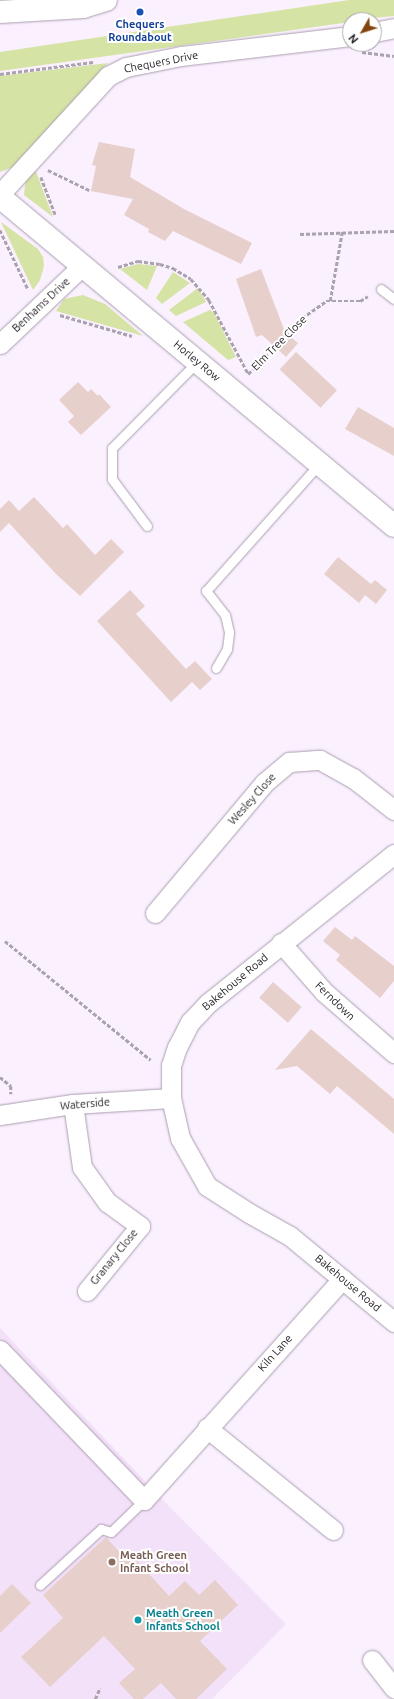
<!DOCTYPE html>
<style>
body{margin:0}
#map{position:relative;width:394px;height:1699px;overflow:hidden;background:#faf0fe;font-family:Ubuntu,sans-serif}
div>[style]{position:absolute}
.built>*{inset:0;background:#f3e1f9}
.green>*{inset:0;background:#d5e3a5}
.building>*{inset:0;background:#e7cfcb;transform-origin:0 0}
.path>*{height:2.5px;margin-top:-1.25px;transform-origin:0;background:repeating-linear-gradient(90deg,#aaa2ad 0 4px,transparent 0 6px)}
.roads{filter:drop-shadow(0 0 1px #ab9eaf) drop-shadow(0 0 1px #ab9eaf)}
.lane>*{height:9px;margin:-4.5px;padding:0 4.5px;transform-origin:4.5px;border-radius:4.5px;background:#fff}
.street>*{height:19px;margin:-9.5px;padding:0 9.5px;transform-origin:9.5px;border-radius:9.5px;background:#fff}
.secondary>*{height:22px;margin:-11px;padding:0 11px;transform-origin:11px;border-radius:11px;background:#fff}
.primary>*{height:22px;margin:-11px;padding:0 11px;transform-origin:11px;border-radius:11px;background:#fff}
.dots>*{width:11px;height:11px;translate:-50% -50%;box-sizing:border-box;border:2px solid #fff;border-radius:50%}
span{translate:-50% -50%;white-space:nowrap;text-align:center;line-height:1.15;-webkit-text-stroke:4px #fff;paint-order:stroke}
.transit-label{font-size:11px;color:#164399;font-weight:700}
.street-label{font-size:11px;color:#201b21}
.education-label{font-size:11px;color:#785e54;font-weight:700}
.left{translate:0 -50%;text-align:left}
.culture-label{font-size:11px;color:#0d838f;font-weight:700}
.north{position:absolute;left:342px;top:12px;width:40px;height:40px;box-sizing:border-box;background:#fff;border:1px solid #a6a4a6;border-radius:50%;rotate:231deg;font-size:11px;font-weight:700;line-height:16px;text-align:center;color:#201b21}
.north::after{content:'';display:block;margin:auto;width:14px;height:18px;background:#83430b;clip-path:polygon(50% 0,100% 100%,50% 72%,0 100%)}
</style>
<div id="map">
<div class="built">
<i style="clip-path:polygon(0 1328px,163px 1500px,286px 1624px,212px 1699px,0 1699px)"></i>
</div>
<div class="green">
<i style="clip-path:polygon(349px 0,394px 0,394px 16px,350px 20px,350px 22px,0 71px,0 52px)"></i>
<i style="clip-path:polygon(108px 63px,13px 167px,0 172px,0 76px)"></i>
<i style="clip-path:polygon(35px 169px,53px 217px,24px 195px,26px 176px)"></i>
<i style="clip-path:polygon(1px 222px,38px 249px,43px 257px,44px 266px,40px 280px,33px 290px)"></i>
<i style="clip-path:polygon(138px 264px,157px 266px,147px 290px,120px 269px)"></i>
<i style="clip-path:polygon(173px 272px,190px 283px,162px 304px,156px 298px)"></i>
<i style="clip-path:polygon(198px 288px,206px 302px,176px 316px,169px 310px)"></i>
<i style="clip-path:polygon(83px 295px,105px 304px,143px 336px,56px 311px,64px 299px)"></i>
<i style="clip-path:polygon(210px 310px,214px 313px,236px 357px,228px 360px,183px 322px)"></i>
</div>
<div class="building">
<i style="clip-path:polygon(99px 142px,135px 149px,130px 177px,184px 209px,252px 243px,241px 264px,173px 231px,165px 241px,148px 232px,149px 229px,124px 215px,133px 199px,91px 191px,96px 166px,92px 165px)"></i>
<i style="clip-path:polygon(261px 269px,285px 332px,298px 343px,286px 357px,262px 335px,256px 337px,236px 279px)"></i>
<i style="left:296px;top:352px;width:56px;height:24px;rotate:43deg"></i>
<i style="clip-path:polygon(78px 382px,88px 392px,91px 389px,98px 396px,99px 394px,111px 407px,81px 435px,68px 422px,74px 416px,59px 400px)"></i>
<i style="clip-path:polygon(358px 407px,394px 428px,394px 456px,345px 429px)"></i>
<i style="clip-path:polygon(34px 497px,63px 528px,67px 524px,95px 555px,111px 539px,124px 552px,80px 596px,56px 574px,9px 523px,0 532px,0 509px,9px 500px,19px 511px)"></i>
<i style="clip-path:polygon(338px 557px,371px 584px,375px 580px,387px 590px,376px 604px,365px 595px,359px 603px,324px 574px)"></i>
<i style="clip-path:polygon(130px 590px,145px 606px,136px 614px,186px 669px,195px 661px,212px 679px,200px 690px,192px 682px,171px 702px,97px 621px)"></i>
<i style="clip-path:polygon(335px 927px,352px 940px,355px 936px,394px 966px,394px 981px,380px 998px,336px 960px,340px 955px,323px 941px)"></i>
<i style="left:273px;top:982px;width:38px;height:21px;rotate:41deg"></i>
<i style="clip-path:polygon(311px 1029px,394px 1099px,394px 1134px,337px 1086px,330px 1094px,297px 1066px,275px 1070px)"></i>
<i style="clip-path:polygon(106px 1537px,123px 1556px,128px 1551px,169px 1596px,185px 1581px,199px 1595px,215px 1580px,238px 1605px,200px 1641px,227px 1669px,196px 1699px,176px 1699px,161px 1683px,143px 1699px,134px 1699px,119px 1683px,135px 1669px,104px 1636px,50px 1687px,21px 1657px,63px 1618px,43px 1595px)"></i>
<i style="clip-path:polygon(12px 1584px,31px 1603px,0 1633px,0 1596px)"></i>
</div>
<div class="path">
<i style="left:362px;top:52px;width:32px;rotate:7deg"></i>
<i style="left:0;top:74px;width:94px;rotate:-7.4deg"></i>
<i style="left:48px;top:170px;width:48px;rotate:26deg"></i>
<i style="left:41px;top:177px;width:40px;rotate:69deg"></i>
<i style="left:0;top:230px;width:65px;rotate:64.6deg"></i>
<i style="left:300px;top:234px;width:94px;rotate:-1.8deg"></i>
<i style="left:118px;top:267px;width:21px;rotate:-17deg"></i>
<i style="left:138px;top:261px;width:22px;rotate:8deg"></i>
<i style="left:160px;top:264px;width:14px;rotate:17deg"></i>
<i style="left:173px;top:268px;width:21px;rotate:31deg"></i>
<i style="left:191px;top:279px;width:28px;rotate:49deg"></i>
<i style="left:209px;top:300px;width:83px;rotate:61.9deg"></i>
<i style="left:330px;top:301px;width:70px;rotate:-80.1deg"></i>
<i style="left:60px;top:315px;width:75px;rotate:16.3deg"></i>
<i style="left:248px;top:374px;width:78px;rotate:-46deg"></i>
<i style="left:302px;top:318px;width:29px;rotate:-35deg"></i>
<i style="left:326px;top:301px;width:34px"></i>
<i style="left:360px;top:301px;width:9px;rotate:-32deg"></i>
<i style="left:5px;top:941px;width:188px;rotate:39.2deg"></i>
<i style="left:0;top:1077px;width:14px;rotate:39deg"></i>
<i style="left:11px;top:1086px;width:8px;rotate:90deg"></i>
<i style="left:95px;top:1699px;width:12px;rotate:-66deg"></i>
</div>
<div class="roads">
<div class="lane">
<i style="left:381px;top:289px;width:16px;rotate:38deg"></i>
<i style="left:147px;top:526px;width:59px;rotate:-126.7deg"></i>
<i style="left:112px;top:479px;width:31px;rotate:-90deg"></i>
<i style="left:112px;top:448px;width:122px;rotate:-45.3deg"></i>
<i style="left:216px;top:668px;width:22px;rotate:-60deg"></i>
<i style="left:227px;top:649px;width:17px;rotate:-83deg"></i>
<i style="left:229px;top:632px;width:17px;rotate:-103deg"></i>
<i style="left:225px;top:615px;width:31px;rotate:-128deg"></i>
<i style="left:206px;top:591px;width:170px;rotate:-48.3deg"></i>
<i style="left:40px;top:1585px;width:83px;rotate:-42.6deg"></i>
<i style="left:101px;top:1529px;width:10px;rotate:17deg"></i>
<i style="left:111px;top:1532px;width:46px;rotate:-44.1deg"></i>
</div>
<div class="street">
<i style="left:374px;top:32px;width:20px;rotate:-11deg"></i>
<i style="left:0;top:194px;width:160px;rotate:-47.5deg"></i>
<i style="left:108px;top:76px;width:20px;rotate:-27deg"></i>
<i style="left:126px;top:67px;width:56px;rotate:-11.3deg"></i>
<i style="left:181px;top:56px;width:170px;rotate:-6.7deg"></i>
<i style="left:0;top:344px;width:113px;rotate:-43.6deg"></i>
<i style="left:394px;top:854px;width:238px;rotate:141.3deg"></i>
<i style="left:208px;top:1003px;width:26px;rotate:133deg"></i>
<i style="left:190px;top:1022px;width:28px;rotate:117deg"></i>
<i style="left:177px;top:1047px;width:19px;rotate:108deg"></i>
<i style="left:171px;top:1065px;width:33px;rotate:90deg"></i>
<i style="left:171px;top:1098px;width:41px;rotate:77.3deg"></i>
<i style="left:180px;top:1138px;width:55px;rotate:60.6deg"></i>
<i style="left:207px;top:1186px;width:50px;rotate:32.7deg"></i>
<i style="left:249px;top:1213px;width:47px;rotate:29.3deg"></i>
<i style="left:290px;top:1236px;width:135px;rotate:39.6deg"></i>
<i style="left:155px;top:913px;width:170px;rotate:-50deg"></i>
<i style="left:264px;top:783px;width:33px;rotate:-40deg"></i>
<i style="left:289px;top:762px;width:31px;rotate:-4deg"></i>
<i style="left:320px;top:760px;width:38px;rotate:29deg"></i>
<i style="left:353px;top:778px;width:52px;rotate:38deg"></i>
<i style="left:281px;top:943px;width:65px;rotate:48.7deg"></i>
<i style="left:324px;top:992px;width:93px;rotate:41.1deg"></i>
<i style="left:73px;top:1104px;width:64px;rotate:81.9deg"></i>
<i style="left:82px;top:1167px;width:43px;rotate:54.5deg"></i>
<i style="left:107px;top:1202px;width:41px;rotate:36deg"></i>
<i style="left:140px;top:1226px;width:84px;rotate:129.2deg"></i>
<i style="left:0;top:1115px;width:74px;rotate:-8.6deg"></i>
<i style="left:73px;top:1104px;width:98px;rotate:-3.5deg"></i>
<i style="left:0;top:1350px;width:208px;rotate:46.2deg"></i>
<i style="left:144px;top:1500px;width:297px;rotate:-48.1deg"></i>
<i style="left:207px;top:1428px;width:162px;rotate:39deg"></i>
<i style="left:372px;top:1660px;width:36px;rotate:52deg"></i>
</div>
<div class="secondary">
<i style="left:0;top:197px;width:513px;rotate:39.86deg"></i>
</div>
<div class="primary">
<i style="left:0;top:12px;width:83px;rotate:-3.4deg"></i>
<i style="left:83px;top:7px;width:24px;rotate:-17deg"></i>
</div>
</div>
<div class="dots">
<i style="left:140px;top:12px;background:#1a4fb4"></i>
<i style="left:112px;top:1562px;background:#8d6e63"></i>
<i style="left:138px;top:1620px;background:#0f9aa8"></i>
</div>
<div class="transit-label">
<span style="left:140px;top:31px">Chequers<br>Roundabout</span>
</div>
<div class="street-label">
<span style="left:161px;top:62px;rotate:-11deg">Chequers Drive</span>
<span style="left:41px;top:305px;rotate:-43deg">Benhams Drive</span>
<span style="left:279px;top:343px;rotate:-45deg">Elm Tree Close</span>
<span style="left:197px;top:361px;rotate:40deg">Horley Row</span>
<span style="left:252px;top:799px;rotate:-48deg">Wesley Close</span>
<span style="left:235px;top:982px;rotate:-40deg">Bakehouse Road</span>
<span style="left:335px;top:1001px;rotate:44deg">Ferndown</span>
<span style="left:85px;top:1104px;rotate:-5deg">Waterside</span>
<span style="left:114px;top:1257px;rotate:-51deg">Granary Close</span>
<span style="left:348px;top:1283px;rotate:40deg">Bakehouse Road</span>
<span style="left:275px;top:1353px;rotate:-48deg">Kiln Lane</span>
</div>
<div class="education-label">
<span class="left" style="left:120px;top:1562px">Meath Green<br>Infant School</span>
</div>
<div class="culture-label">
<span class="left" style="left:146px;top:1620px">Meath Green<br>Infants School</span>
</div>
<div class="north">N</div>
</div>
